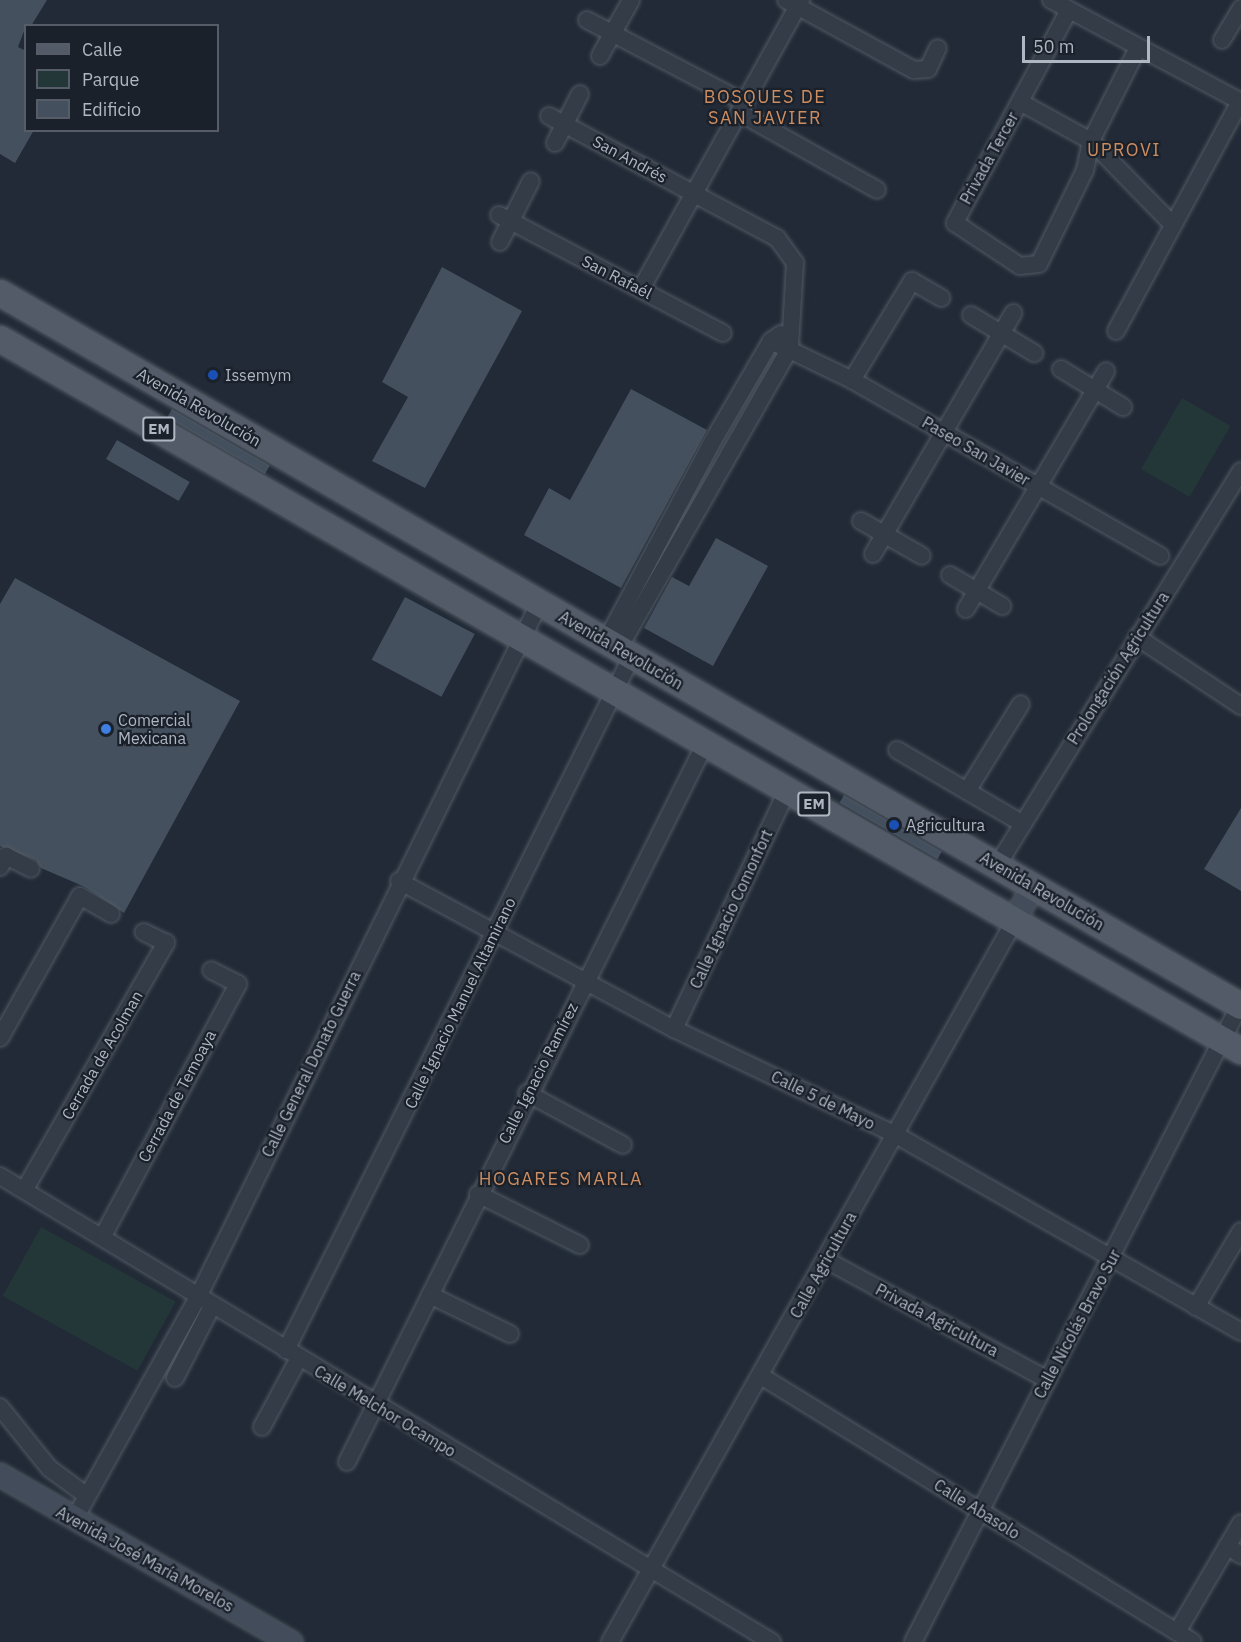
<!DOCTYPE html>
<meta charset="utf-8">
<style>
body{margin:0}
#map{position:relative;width:1241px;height:1642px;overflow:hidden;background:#212a36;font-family:"IBM Plex Sans",sans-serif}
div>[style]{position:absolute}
.green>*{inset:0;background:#243738;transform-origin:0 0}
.building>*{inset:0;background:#44505e;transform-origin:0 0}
.roads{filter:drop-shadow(0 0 2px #525a64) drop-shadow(0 0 2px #525a64)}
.street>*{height:16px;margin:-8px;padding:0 8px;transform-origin:8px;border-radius:8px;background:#343c47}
.secondary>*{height:22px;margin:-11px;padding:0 11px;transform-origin:11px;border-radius:11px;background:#434c5a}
.primary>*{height:26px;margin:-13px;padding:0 13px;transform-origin:13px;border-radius:13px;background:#525b67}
.dots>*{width:16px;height:16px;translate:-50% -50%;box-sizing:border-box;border:3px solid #1a212b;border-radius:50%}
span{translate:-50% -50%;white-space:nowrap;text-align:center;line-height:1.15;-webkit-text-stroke:4.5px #1a212b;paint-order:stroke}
.shield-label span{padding:2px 4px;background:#1a212b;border:2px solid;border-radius:4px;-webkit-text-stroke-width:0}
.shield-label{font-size:15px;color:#afb7c3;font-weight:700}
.street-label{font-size:16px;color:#afb7c3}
.poi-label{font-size:16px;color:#afb7c3}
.left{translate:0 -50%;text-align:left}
.neighbourhood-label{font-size:18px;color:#ce8d60;letter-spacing:1.5px}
.legend{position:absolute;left:24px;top:24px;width:195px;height:108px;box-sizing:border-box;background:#1a212b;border:2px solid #565d68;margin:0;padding:8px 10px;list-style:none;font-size:18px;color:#afb7c3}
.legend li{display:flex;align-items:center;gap:12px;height:30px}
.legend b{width:30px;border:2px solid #565d68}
.scale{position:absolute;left:1022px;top:36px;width:128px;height:27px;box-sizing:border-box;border:3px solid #afb7c3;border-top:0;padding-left:8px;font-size:18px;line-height:21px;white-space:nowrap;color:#afb7c3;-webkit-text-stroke:4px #1a212b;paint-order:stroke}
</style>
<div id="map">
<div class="green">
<i style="left:1182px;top:398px;width:56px;height:82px;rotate:30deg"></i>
<i style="left:41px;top:1227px;width:154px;height:79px;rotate:29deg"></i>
</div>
<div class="building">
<i style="clip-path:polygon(0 0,47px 0,31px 26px,26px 26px,18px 47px,26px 51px,26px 130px,34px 130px,15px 163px,0 154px)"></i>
<i style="clip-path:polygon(442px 267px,522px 311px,425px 488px,372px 461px,408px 397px,382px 382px)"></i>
<i style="clip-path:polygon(631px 389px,707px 430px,621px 588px,524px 535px,549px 488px,570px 500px)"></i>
<i style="left:172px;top:409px;width:113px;height:10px;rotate:30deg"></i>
<i style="left:117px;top:440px;width:84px;height:22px;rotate:30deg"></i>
<i style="clip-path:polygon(716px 538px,768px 566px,713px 666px,644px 628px,672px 577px,689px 586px)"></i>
<i style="clip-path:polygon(15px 578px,240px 701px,124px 913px,85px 887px,41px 868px,36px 860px,0 846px,0 604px)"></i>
<i style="left:405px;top:597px;width:79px;height:71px;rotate:28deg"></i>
<i style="left:844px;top:795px;width:113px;height:9px;rotate:30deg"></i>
<i style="clip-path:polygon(1241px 808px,1241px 891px,1204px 869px)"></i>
</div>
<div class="roads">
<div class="street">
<i style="left:786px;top:0;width:146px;rotate:28.7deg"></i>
<i style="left:914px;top:70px;width:14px;rotate:-4deg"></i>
<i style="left:928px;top:69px;width:23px;rotate:-65deg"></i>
<i style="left:1051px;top:0;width:216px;rotate:28.2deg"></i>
<i style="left:1069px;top:10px;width:242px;rotate:118.2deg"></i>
<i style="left:955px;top:223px;width:78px;rotate:33.5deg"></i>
<i style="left:1020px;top:266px;width:19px;rotate:-6deg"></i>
<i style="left:1039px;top:264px;width:105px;rotate:-63.9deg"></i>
<i style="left:1085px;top:170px;width:30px;rotate:-78deg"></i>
<i style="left:1091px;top:141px;width:104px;rotate:-63.2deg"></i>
<i style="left:587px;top:20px;width:178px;rotate:27.7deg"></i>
<i style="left:1222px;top:40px;width:37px;rotate:-59deg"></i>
<i style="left:600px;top:56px;width:64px;rotate:-61deg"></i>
<i style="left:1020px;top:102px;width:81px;rotate:28.8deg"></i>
<i style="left:1091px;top:141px;width:116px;rotate:45.7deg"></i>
<i style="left:740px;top:113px;width:157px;rotate:29.3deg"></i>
<i style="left:549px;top:116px;width:259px;rotate:28.2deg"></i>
<i style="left:777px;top:238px;width:31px;rotate:54deg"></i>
<i style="left:795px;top:263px;width:85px;rotate:93.4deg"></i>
<i style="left:790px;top:348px;width:345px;rotate:119.7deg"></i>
<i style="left:555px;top:143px;width:55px;rotate:-63deg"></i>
<i style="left:499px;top:215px;width:253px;rotate:27.8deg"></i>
<i style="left:500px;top:242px;width:68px;rotate:-63.1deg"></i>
<i style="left:641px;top:289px;width:330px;rotate:-61deg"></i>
<i style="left:971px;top:315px;width:74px;rotate:31.1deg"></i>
<i style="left:1116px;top:331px;width:260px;rotate:-61.6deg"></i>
<i style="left:771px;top:341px;width:90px;rotate:25.7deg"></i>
<i style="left:852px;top:380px;width:355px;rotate:29.7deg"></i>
<i style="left:1061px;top:369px;width:73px;rotate:31.5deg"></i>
<i style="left:852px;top:380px;width:116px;rotate:-58.8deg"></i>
<i style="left:912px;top:281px;width:34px;rotate:30deg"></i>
<i style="left:861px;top:521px;width:70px;rotate:29.8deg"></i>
<i style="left:873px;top:554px;width:279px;rotate:-59.8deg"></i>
<i style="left:950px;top:575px;width:61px;rotate:30.8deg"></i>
<i style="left:966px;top:609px;width:276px;rotate:-59.5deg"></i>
<i style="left:1137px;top:637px;width:125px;rotate:33.6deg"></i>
<i style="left:611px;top:649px;width:9px;rotate:-122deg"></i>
<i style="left:606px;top:641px;width:223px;rotate:-61.9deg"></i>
<i style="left:711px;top:444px;width:119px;rotate:-59.8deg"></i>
<i style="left:771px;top:341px;width:12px;rotate:-35deg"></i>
<i style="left:897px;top:750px;width:146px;rotate:30.4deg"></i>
<i style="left:967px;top:791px;width:102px;rotate:-58.2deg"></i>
<i style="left:997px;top:866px;width:464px;rotate:-58.3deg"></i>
<i style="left:0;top:867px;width:13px;rotate:-61deg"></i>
<i style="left:6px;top:856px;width:28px;rotate:27deg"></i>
<i style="left:399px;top:881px;width:312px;rotate:28.3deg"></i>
<i style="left:674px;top:1029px;width:246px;rotate:25.5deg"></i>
<i style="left:896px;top:1135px;width:397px;rotate:29.7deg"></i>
<i style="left:674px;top:1029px;width:266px;rotate:-64.6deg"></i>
<i style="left:0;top:1038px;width:163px;rotate:-60.6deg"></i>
<i style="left:80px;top:896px;width:36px;rotate:30deg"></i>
<i style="left:527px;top:1093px;width:109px;rotate:28.4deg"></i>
<i style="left:0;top:1176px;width:902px;rotate:31.12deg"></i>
<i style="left:25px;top:1189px;width:284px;rotate:-60.2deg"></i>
<i style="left:166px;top:943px;width:25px;rotate:-154deg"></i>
<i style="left:478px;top:1194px;width:114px;rotate:26.6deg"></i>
<i style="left:104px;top:1234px;width:284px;rotate:-61.8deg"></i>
<i style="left:238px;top:984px;width:30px;rotate:-153deg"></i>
<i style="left:826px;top:1260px;width:252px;rotate:28.4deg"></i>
<i style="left:430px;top:1295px;width:89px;rotate:26deg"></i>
<i style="left:1196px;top:1307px;width:88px;rotate:-59.4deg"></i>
<i style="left:286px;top:1350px;width:775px;rotate:-63.5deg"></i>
<i style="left:761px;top:1376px;width:507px;rotate:31.62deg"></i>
<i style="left:175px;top:1378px;width:81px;rotate:-62.8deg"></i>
<i style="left:0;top:1407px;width:78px;rotate:51.2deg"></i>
<i style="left:49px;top:1468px;width:47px;rotate:36.4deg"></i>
<i style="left:262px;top:1427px;width:78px;rotate:-61.8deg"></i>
<i style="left:347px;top:1462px;width:805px;rotate:-63.5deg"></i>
<i style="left:74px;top:1520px;width:255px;rotate:-60.9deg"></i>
<i style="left:198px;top:1297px;width:772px;rotate:-63.8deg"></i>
<i style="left:1227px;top:1546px;width:17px;rotate:33deg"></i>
<i style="left:1177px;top:1632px;width:126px;rotate:-59.6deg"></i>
<i style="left:610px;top:1642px;width:828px;rotate:-60.71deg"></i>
<i style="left:913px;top:1642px;width:716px;rotate:-62.83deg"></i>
</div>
<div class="secondary">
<i style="left:1015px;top:920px;width:38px;rotate:-62deg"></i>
<i style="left:0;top:1475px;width:336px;rotate:29.9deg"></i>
</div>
<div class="primary">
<i style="left:0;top:293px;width:1431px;rotate:29.88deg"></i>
<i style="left:0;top:339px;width:1431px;rotate:29.84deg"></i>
</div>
</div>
<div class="dots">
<i style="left:213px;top:375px;background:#1a4fb4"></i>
<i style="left:106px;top:729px;background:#3f7fe0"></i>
<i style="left:894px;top:825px;background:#1a4fb4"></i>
</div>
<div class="shield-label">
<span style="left:159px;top:429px">EM</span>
<span style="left:814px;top:804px">EM</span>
</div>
<div class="street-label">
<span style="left:989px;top:158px;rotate:-61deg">Privada Tercer</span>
<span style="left:630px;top:159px;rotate:28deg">San Andrés</span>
<span style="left:617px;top:277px;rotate:27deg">San Rafaél</span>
<span style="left:199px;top:407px;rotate:30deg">Avenida Revolución</span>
<span style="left:976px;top:451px;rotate:30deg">Paseo San Javier</span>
<span style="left:621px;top:650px;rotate:30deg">Avenida Revolución</span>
<span style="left:1118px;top:668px;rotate:-58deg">Prolongación Agricultura</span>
<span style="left:1042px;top:891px;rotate:30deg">Avenida Revolución</span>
<span style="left:731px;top:909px;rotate:-65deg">Calle Ignacio Comonfort</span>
<span style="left:460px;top:1003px;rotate:-64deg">Calle Ignacio Manuel Altamirano</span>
<span style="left:102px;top:1055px;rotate:-60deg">Cerrada de Acolman</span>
<span style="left:311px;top:1064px;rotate:-64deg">Calle General Donato Guerra</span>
<span style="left:538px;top:1073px;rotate:-63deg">Calle Ignacio Ramírez</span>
<span style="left:177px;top:1096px;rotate:-62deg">Cerrada de Temoaya</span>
<span style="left:823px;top:1100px;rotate:26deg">Calle 5 de Mayo</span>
<span style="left:823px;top:1265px;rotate:-61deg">Calle Agricultura</span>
<span style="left:937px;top:1320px;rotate:28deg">Privada Agricultura</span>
<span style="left:1077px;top:1324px;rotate:-62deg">Calle Nicolás Bravo Sur</span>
<span style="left:385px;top:1411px;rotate:31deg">Calle Melchor Ocampo</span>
<span style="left:977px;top:1509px;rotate:32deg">Calle Abasolo</span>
<span style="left:145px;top:1559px;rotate:29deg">Avenida José María Morelos</span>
</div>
<div class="poi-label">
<span class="left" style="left:225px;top:375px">Issemym</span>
<span class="left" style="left:118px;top:729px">Comercial<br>Mexicana</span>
<span class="left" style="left:906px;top:825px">Agricultura</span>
</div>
<div class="neighbourhood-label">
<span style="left:765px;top:108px">BOSQUES DE<br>SAN JAVIER</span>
<span style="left:1124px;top:150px">UPROVI</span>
<span style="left:561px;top:1179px">HOGARES MARLA</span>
</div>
<ul class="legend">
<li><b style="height:8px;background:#525b67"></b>Calle</li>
<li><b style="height:16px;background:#243738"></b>Parque</li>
<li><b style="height:16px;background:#44505e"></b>Edificio</li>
</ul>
<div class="scale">50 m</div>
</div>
